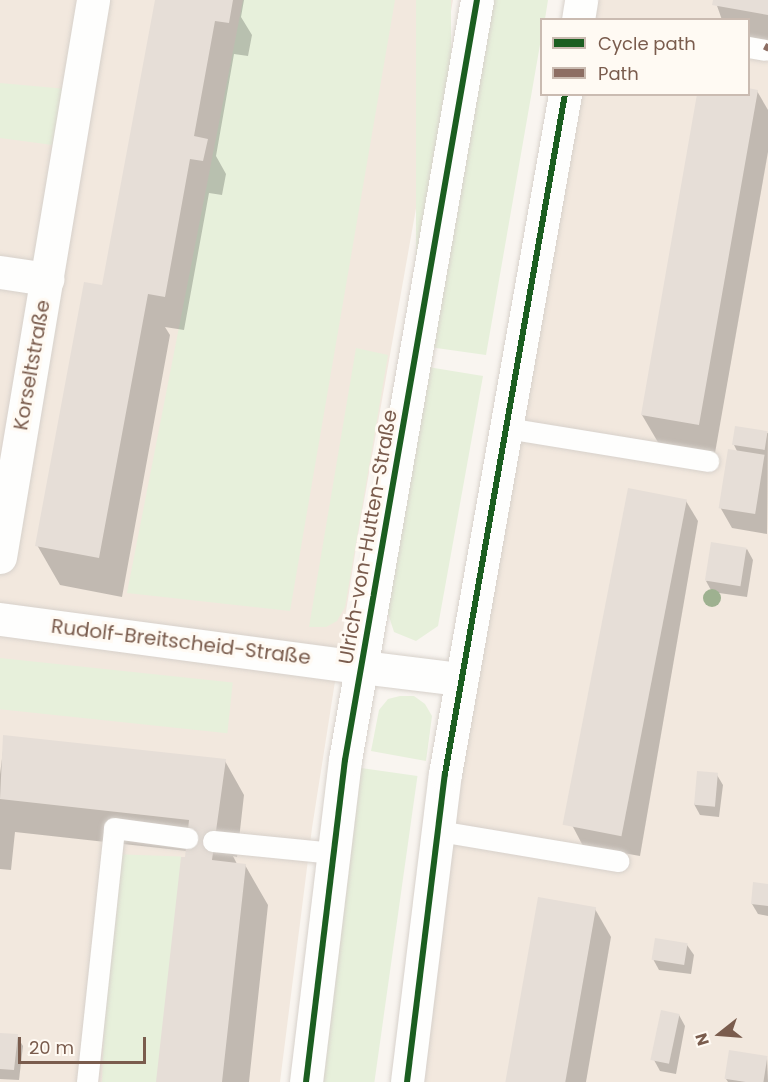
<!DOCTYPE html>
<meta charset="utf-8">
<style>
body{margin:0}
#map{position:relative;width:768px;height:1082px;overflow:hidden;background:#f9f5f0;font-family:Poppins,sans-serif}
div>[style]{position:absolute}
.residential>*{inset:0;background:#f2e8de}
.green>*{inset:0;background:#e7f0db;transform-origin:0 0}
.shadow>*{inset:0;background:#0003}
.building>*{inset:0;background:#e6ded7;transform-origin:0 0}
.roads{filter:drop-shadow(0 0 2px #d7d1cb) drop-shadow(0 0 2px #d7d1cb)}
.lane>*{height:21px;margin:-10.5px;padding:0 10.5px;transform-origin:10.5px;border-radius:10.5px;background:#fefefd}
.street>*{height:33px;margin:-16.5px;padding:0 16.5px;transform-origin:16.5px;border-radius:16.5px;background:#fefefd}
.secondary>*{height:33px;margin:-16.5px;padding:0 16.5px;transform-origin:16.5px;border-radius:16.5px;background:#fefefd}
.quiet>*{height:4.5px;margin-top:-2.25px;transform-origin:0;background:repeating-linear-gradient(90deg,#8d6e63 0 9px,transparent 0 13.5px)}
.cycleway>*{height:6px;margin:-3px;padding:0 3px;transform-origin:3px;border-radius:3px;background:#1b5e20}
.trees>*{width:18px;height:18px;margin:-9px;border-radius:50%;background:#9eb190}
span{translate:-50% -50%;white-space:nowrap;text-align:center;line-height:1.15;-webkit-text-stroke:6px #fffaf3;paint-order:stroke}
.street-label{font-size:20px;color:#7a5c4d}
.legend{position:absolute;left:540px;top:18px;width:210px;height:78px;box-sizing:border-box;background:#fffaf3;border:2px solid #cabbb1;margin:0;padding:8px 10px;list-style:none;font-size:18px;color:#7a5c4d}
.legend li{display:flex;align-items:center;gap:12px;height:30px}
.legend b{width:30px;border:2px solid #cabbb1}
.north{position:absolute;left:690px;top:1004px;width:60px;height:60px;-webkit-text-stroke:4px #fffaf3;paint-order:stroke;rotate:253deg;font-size:16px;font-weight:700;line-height:24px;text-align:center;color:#7a5c4d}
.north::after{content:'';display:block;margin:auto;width:21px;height:27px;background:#7a5c4d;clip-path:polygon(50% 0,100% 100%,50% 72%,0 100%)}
.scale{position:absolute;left:18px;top:1037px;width:128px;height:27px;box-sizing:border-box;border:3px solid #7a5c4d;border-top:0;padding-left:8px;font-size:18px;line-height:21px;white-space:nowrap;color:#7a5c4d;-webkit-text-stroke:4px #fffaf3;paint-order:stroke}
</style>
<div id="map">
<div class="residential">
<i style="clip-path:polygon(0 0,453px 0,358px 535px,312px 828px,280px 1082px,0 1082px)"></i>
<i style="clip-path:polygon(593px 0,768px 0,768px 1082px,420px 1082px,449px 850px,515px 437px,576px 95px,748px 94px,748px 20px,590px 19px)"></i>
</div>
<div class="green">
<i style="clip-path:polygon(243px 0,395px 0,290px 611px,127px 593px)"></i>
<i style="left:416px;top:0;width:35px;height:334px"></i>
<i style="clip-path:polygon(492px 0,548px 0,545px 19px,542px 20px,541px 39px,486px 355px,429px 347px)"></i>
<i style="clip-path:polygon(0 83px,78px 90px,68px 147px,0 138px)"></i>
<i style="clip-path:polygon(356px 348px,388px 355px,345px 607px,337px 621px,326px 627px,309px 627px)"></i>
<i style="clip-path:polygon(428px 367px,483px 376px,438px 626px,416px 641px,394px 632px,386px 607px)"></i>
<i style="left:0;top:658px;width:234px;height:51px;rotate:6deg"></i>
<i style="clip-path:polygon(400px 696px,414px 696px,425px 704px,432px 716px,426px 761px,371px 751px,379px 710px,388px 699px)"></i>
<i style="left:361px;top:768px;width:57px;height:317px;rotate:8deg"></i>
<i style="left:110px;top:854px;width:71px;height:229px;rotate:2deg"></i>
</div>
<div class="shadow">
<i style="clip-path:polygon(156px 0,244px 0,241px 17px,252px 35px,248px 56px,234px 54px,216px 156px,226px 174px,222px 195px,209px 193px,184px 330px,165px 327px,170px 335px,122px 597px,60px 585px,37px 545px,105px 287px)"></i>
<i style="clip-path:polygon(715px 0,768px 0,768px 40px,748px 37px,748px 20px,722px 20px)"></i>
<i style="clip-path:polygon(757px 91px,768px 110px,768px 152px,715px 453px,659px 444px,642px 415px,748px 94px)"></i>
<i style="clip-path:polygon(736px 427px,768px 433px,767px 534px,732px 528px,720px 507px,738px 453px,734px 445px)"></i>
<i style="clip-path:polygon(686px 501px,698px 521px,640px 856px,583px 846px,572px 825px)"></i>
<i style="clip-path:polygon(747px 549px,753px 560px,747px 597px,712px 592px,706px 581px)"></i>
<i style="clip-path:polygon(5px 736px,225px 761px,244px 795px,237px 857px,233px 856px,237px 864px,245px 865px,268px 905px,249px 1082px,157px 1082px,187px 851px,15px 832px,11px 870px,0 869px,0 774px)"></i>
<i style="clip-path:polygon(717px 775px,723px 785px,719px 817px,700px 815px,694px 804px)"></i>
<i style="clip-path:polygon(768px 886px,768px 916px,758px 914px,752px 904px)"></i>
<i style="clip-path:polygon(595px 909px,611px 937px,586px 1082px,507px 1082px)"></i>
<i style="clip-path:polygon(687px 945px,694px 955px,691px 974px,659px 970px,653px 959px)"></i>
<i style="clip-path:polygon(679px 1015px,685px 1026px,676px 1074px,660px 1071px,654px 1060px)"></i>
<i style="clip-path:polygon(0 1034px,17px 1036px,23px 1046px,19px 1080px,0 1079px)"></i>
<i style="clip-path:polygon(767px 1057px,768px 1082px,728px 1082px,726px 1079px)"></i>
</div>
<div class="building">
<i style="clip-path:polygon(155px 0,233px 0,229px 23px,215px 21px,194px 136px,208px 139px,203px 161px,190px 159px,165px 297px,148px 294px,99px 558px,35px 546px,84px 282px,102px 285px)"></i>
<i style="clip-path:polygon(713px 0,768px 0,768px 15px,712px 5px)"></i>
<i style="clip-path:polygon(748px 88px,758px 90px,699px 425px,641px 415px,697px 94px,748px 94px)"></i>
<i style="left:735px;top:426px;width:33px;height:19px;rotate:9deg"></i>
<i style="left:728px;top:449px;width:37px;height:60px;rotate:9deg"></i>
<i style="left:628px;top:488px;width:60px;height:343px;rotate:11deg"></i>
<i style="left:711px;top:542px;width:36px;height:39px;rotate:9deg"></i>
<i style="clip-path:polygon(3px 735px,226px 759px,212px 860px,246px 864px,222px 1082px,156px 1082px,181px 857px,185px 857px,189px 820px,0 799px)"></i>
<i style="left:697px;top:771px;width:21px;height:34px;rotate:5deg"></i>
<i style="clip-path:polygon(753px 882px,768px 884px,768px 906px,751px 904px)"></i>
<i style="left:538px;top:897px;width:59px;height:188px;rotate:10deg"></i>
<i style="left:655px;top:938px;width:33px;height:22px;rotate:9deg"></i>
<i style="left:661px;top:1010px;width:19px;height:51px;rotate:12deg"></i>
<i style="clip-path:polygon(0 1033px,18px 1034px,14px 1070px,0 1069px)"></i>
<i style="left:729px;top:1050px;width:39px;height:29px;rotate:9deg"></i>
</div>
<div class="roads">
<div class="lane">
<i style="left:748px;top:47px;width:17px;rotate:10deg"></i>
<i style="left:507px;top:428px;width:204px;rotate:9.3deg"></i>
<i style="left:439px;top:831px;width:182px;rotate:9.5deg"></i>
<i style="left:213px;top:841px;width:121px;rotate:5.7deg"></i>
<i style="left:87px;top:1082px;width:255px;rotate:-83.9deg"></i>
<i style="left:114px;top:828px;width:74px;rotate:7.8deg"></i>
</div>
<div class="street">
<i style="left:0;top:272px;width:48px;rotate:8.5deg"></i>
<i style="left:0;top:557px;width:565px;rotate:-80.52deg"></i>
<i style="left:0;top:619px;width:365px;rotate:7.6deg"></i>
</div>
<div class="secondary">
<i style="left:578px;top:20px;width:20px;rotate:-81deg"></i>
<i style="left:362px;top:667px;width:99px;rotate:7deg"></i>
<i style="left:306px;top:1082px;width:324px;rotate:-83.1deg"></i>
<i style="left:345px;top:760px;width:771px;rotate:-80.15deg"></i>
<i style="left:407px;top:1082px;width:310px;rotate:-83deg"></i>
<i style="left:445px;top:774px;width:691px;rotate:-79.99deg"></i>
</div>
</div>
<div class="quiet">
<i style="left:765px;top:50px;width:7px;rotate:-63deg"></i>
</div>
<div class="cycleway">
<i style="left:306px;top:1082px;width:324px;rotate:-83.1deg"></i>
<i style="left:345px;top:760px;width:771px;rotate:-80.15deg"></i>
<i style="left:407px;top:1082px;width:310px;rotate:-83deg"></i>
<i style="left:445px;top:774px;width:691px;rotate:-79.99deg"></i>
</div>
<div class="trees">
<i style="left:712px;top:598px"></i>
</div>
<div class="street-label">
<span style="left:32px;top:365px;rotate:-80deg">Korseltstraße</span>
<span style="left:368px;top:537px;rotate:-80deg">Ulrich-von-Hutten-Straße</span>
<span style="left:181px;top:642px;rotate:7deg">Rudolf-Breitscheid-Straße</span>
</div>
<ul class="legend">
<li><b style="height:8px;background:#1b5e20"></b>Cycle path</li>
<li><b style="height:8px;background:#8d6e63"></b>Path</li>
</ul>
<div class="north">N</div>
<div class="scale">20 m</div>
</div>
